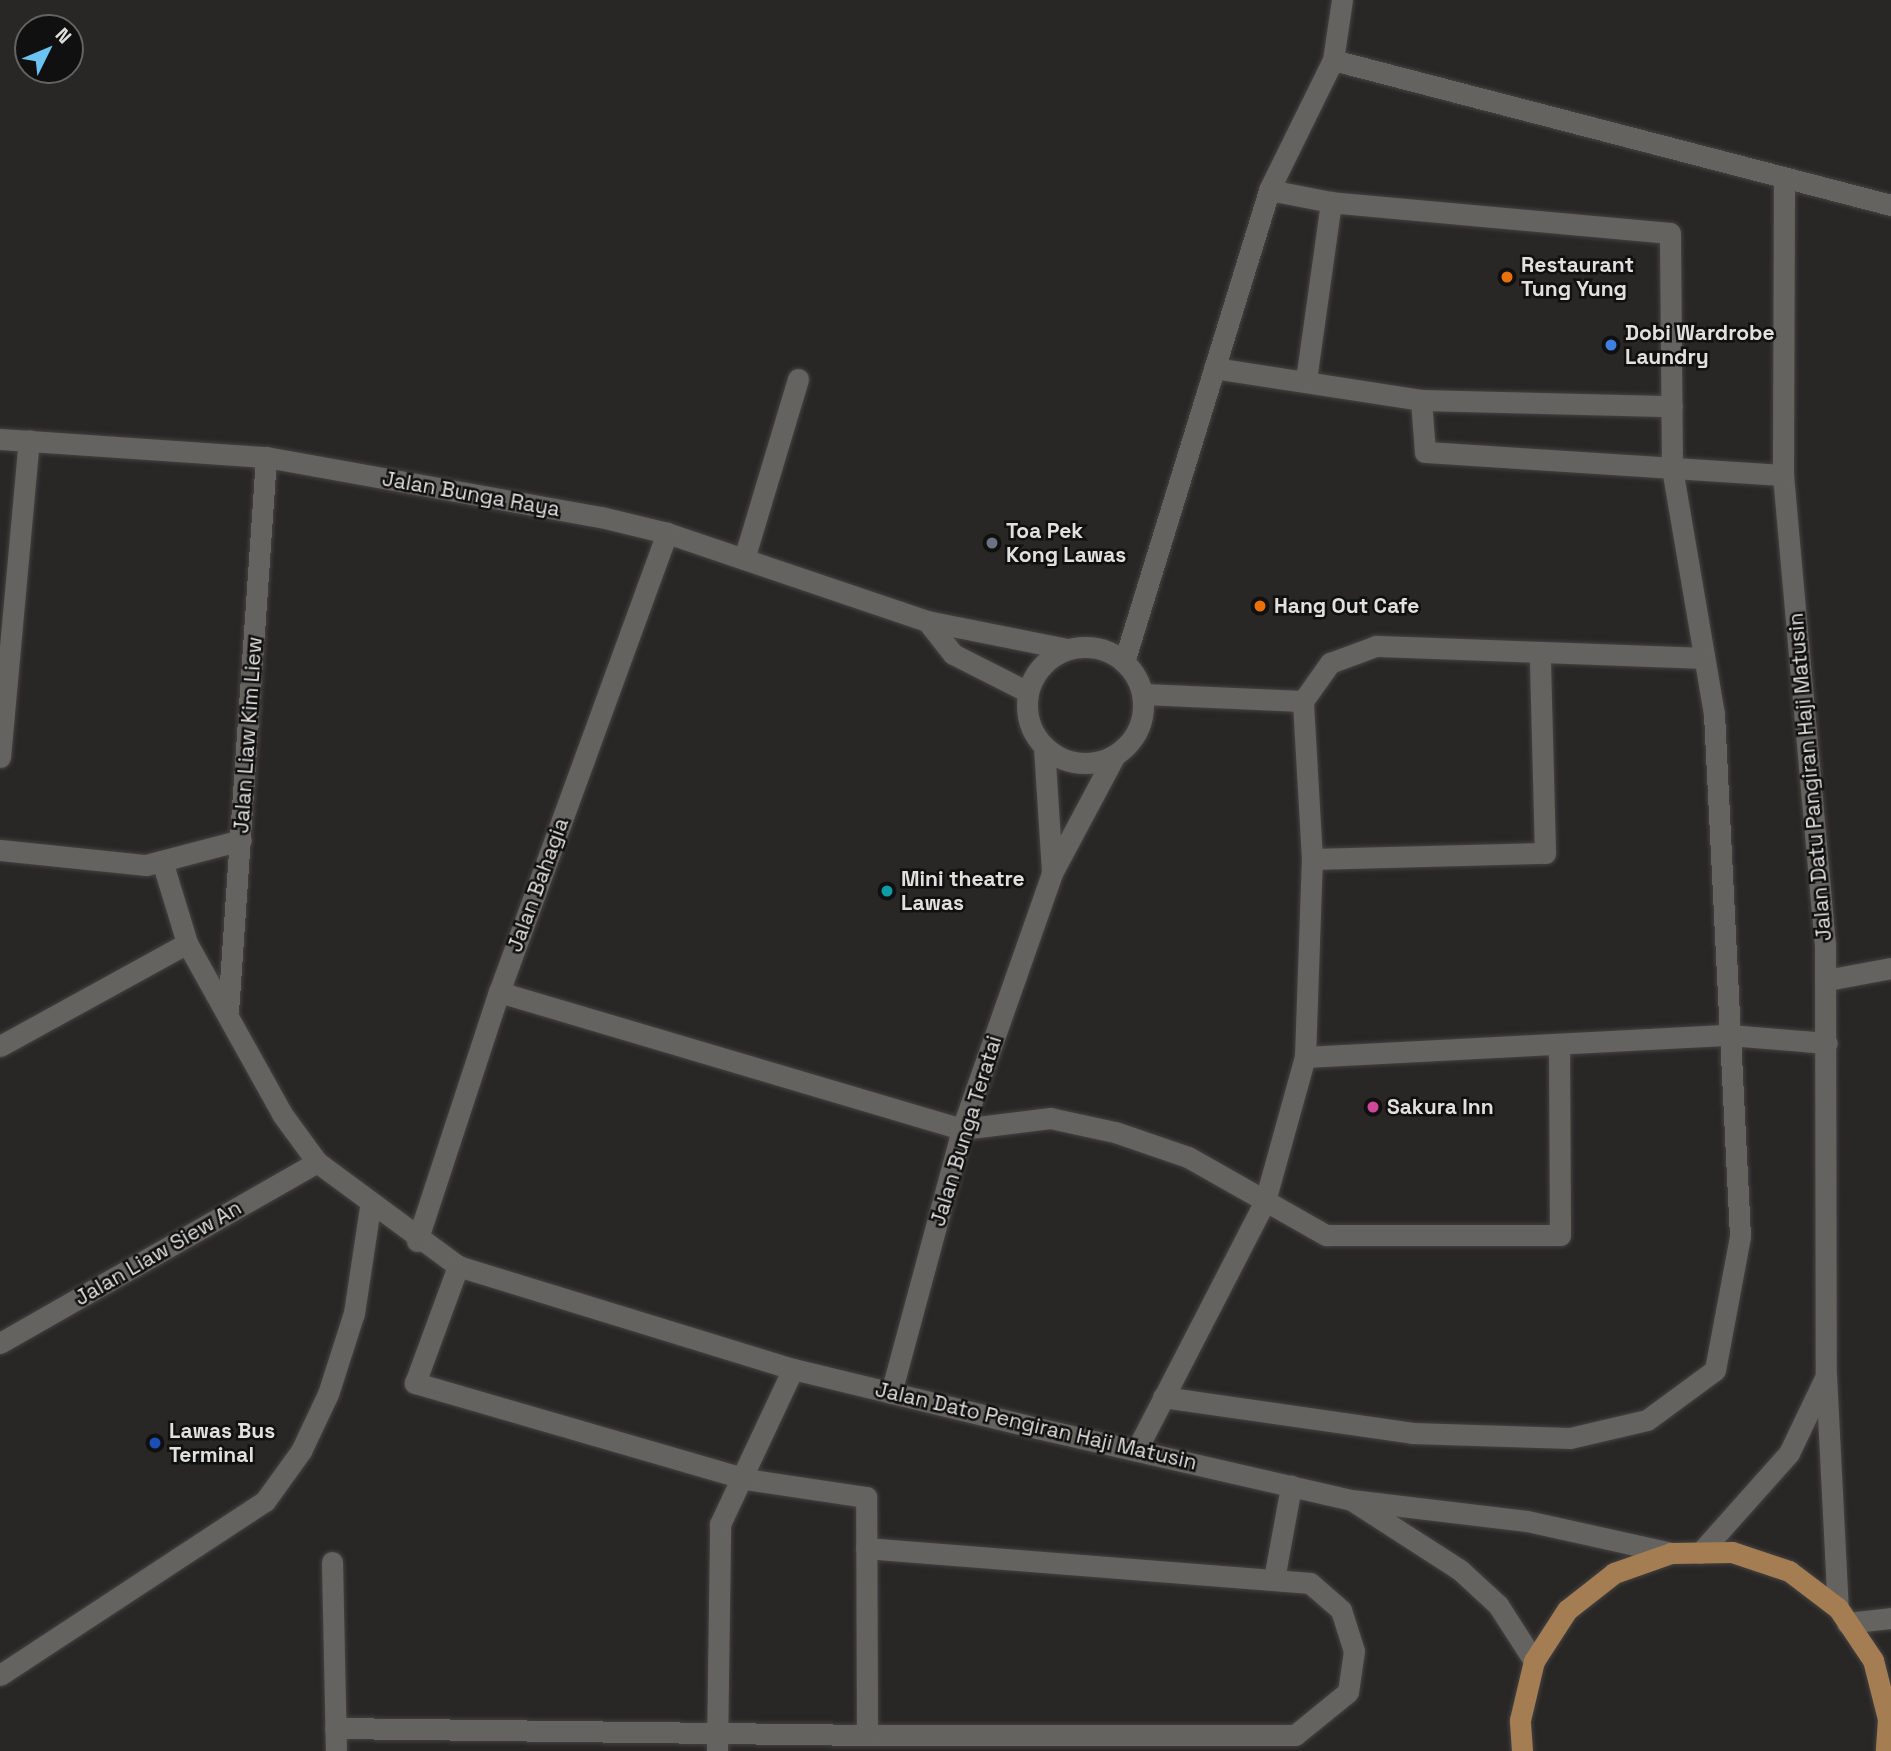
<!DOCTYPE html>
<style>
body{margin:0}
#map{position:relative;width:1891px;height:1751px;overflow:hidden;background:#292725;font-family:"Space Grotesk",sans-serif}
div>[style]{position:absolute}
.roads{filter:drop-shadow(0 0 2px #444240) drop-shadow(0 0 2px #444240)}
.minor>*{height:21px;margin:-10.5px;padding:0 10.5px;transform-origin:10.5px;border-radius:10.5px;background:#656360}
.minor>.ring{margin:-10.5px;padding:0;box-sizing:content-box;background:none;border:21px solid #656360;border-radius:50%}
.major>*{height:21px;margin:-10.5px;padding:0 10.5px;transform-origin:10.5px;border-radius:10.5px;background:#a57d53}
.dots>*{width:19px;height:19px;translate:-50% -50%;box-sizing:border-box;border:4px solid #111010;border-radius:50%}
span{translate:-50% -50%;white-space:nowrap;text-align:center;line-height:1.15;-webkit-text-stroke:5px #111010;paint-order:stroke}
.poi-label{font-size:21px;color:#e1e0df;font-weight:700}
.left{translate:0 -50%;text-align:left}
.street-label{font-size:21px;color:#e1e0df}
.north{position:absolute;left:14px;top:14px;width:70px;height:70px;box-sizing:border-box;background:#111010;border:2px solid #646363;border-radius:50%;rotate:47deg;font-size:19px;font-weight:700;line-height:28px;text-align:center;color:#e1e0df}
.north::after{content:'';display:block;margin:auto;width:24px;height:32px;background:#6bc3f2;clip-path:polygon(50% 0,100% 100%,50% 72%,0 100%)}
</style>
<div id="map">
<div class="roads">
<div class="minor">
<i style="left:1333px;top:60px;width:577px;rotate:14.57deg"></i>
<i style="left:1784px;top:180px;width:295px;rotate:90.2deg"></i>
<i style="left:1783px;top:475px;width:470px;rotate:84.9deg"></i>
<i style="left:1825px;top:943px;width:432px;rotate:89.9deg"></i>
<i style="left:1826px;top:1375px;width:233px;rotate:87.1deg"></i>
<i style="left:1214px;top:368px;width:209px;rotate:8.8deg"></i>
<i style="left:1421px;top:400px;width:251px;rotate:1.4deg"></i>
<i style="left:1306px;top:380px;width:180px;rotate:-82deg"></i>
<i style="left:1421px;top:400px;width:52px;rotate:85.6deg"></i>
<i style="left:1425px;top:452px;width:359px;rotate:3.7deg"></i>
<i style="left:0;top:439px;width:267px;rotate:3.9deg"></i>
<i style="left:266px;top:457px;width:340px;rotate:10.2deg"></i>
<i style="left:601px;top:517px;width:68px;rotate:13.6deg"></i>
<i style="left:667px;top:533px;width:274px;rotate:18.7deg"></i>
<i style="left:927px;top:621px;width:143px;rotate:11.3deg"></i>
<i style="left:744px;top:559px;width:188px;rotate:-73.3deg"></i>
<i style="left:927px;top:621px;width:42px;rotate:51.8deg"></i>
<i style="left:953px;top:654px;width:84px;rotate:26.9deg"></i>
<i class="ring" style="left:1027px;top:647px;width:95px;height:95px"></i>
<i style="left:1124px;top:662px;width:494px;rotate:-72.9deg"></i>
<i style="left:1269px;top:190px;width:145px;rotate:-63.8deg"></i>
<i style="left:1333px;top:60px;width:61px;rotate:-81.5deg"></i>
<i style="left:1143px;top:694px;width:160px;rotate:2.5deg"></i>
<i style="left:1044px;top:747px;width:124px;rotate:86.3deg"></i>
<i style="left:0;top:757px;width:318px;rotate:-84.8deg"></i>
<i style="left:0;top:850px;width:147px;rotate:5.9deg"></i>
<i style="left:146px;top:865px;width:98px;rotate:-14.7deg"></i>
<i style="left:1312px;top:859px;width:233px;rotate:-1.5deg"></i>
<i style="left:1545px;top:853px;width:197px;rotate:-91.5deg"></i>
<i style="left:162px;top:861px;width:86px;rotate:73deg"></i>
<i style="left:187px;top:943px;width:196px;rotate:60.9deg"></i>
<i style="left:282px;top:1114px;width:59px;rotate:53.9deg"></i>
<i style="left:317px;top:1162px;width:175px;rotate:36.4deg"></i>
<i style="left:458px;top:1266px;width:350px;rotate:17.1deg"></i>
<i style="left:793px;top:1369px;width:251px;rotate:13.6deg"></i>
<i style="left:1037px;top:1428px;width:322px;rotate:12.9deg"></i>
<i style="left:1351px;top:1500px;width:177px;rotate:6.8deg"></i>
<i style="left:1527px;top:1521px;width:148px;rotate:12.5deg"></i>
<i style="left:1827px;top:980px;width:65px;rotate:-10.6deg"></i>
<i style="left:499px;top:992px;width:483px;rotate:16.5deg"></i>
<i style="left:962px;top:1129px;width:89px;rotate:-7.1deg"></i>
<i style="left:1050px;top:1118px;width:66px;rotate:12.2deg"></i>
<i style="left:1115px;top:1132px;width:77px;rotate:18.9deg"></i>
<i style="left:1188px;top:1157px;width:159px;rotate:29.5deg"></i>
<i style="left:1326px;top:1235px;width:234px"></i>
<i style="left:1560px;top:1235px;width:191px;rotate:-90.3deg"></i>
<i style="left:228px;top:1012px;width:556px;rotate:-86.08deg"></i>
<i style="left:0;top:1046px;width:213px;rotate:-28.8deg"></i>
<i style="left:1305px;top:1057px;width:425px;rotate:-3deg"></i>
<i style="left:1729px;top:1035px;width:98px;rotate:4.7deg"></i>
<i style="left:417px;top:1241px;width:262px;rotate:-71.8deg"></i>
<i style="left:499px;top:992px;width:489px;rotate:-69.9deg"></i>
<i style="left:0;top:1343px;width:365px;rotate:-29.7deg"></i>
<i style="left:891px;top:1393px;width:273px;rotate:-74.9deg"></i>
<i style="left:962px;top:1129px;width:271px;rotate:-70.6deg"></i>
<i style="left:1052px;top:873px;width:132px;rotate:-61.9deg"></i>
<i style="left:1163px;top:1397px;width:252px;rotate:8.2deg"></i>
<i style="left:1412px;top:1433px;width:158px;rotate:1.8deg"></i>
<i style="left:1570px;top:1438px;width:79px;rotate:-13.2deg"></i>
<i style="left:1647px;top:1420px;width:84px;rotate:-36.3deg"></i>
<i style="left:1715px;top:1370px;width:136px;rotate:-79.4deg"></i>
<i style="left:1740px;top:1236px;width:523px;rotate:-92.85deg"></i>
<i style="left:1714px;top:714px;width:251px;rotate:-99.7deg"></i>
<i style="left:1672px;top:467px;width:234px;rotate:-90.5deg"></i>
<i style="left:1670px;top:233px;width:340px;rotate:-174.8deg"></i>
<i style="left:1331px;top:202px;width:63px;rotate:-169deg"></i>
<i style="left:1137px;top:1449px;width:279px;rotate:-62.7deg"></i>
<i style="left:1265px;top:1201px;width:149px;rotate:-74.5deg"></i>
<i style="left:1305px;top:1057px;width:198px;rotate:-88deg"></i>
<i style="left:1312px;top:859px;width:158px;rotate:-93.3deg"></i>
<i style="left:1303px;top:701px;width:47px;rotate:-54.6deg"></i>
<i style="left:1330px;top:663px;width:49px;rotate:-20.3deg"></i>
<i style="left:1376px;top:646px;width:326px;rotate:2.1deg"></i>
<i style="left:1356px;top:1503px;width:124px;rotate:32.8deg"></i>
<i style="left:1460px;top:1570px;width:52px;rotate:42.6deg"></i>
<i style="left:1498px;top:1605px;width:67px;rotate:57.3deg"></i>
<i style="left:866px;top:1548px;width:445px;rotate:4.5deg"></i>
<i style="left:1310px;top:1583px;width:41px;rotate:41.1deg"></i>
<i style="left:1341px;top:1610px;width:43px;rotate:72.4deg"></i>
<i style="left:1354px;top:1651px;width:41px;rotate:98.3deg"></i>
<i style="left:1348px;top:1692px;width:68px;rotate:140.9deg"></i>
<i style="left:1295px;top:1735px;width:428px;rotate:180deg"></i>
<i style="left:1700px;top:1553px;width:134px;rotate:-48.3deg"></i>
<i style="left:1789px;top:1453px;width:81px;rotate:-64.4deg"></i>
<i style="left:332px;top:1562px;width:189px;rotate:88.8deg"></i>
<i style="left:1274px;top:1579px;width:95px;rotate:-79.6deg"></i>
<i style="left:1847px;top:1623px;width:44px;rotate:-6.5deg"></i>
<i style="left:0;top:1675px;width:317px;rotate:-33.3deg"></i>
<i style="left:265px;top:1501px;width:62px;rotate:-54.2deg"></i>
<i style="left:301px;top:1451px;width:63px;rotate:-64.7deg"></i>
<i style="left:328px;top:1394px;width:85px;rotate:-72.2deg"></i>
<i style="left:354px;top:1313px;width:107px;rotate:-81.4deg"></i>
<i style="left:335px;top:1728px;width:532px;rotate:0.75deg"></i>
<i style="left:867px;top:1735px;width:238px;rotate:-90.2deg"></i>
<i style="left:866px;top:1497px;width:121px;rotate:-171.5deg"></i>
<i style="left:746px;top:1479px;width:345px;rotate:-163.8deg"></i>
<i style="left:415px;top:1383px;width:125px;rotate:-69.8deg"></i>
<i style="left:717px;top:1751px;width:227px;rotate:-89.2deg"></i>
<i style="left:720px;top:1524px;width:171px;rotate:-64.8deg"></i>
</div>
<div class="major">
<i style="left:1522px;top:1751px;width:31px;rotate:-94deg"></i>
<i style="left:1520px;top:1720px;width:61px;rotate:-76.7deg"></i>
<i style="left:1534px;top:1661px;width:61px;rotate:-57.1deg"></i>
<i style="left:1567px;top:1610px;width:60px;rotate:-38.2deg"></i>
<i style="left:1614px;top:1573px;width:60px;rotate:-19.3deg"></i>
<i style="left:1671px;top:1553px;width:61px;rotate:-0.9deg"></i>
<i style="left:1732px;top:1552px;width:60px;rotate:18.4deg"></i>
<i style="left:1789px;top:1571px;width:61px;rotate:37.1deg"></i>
<i style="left:1838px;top:1608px;width:63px;rotate:56.1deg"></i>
<i style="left:1873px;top:1660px;width:61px;rotate:75.7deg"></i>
<i style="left:1888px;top:1719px;width:32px;rotate:94deg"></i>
</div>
</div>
<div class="dots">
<i style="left:1507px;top:277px;background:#e8710a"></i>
<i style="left:1611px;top:345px;background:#3f7fe0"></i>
<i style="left:992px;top:543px;background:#6b7280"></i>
<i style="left:1260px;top:606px;background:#e8710a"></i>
<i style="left:887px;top:891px;background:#0f9aa8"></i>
<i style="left:1373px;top:1107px;background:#d1479c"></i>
<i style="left:155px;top:1443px;background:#1a4fb4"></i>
</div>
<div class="poi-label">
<span class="left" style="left:1521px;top:277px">Restaurant<br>Tung Yung</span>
<span class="left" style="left:1625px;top:345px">Dobi Wardrobe<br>Laundry</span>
<span class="left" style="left:1006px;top:543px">Toa Pek<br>Kong Lawas</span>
<span class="left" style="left:1274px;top:606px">Hang Out Cafe</span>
<span class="left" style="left:901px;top:891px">Mini theatre<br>Lawas</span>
<span class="left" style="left:1387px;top:1107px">Sakura Inn</span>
<span class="left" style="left:169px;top:1443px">Lawas Bus<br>Terminal</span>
</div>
<div class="street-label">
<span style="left:471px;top:494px;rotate:10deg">Jalan Bunga Raya</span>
<span style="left:248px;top:735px;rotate:-86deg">Jalan Liaw Kim Liew</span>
<span style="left:1810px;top:777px;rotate:-95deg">Jalan Datu Pangiran Haji Matusin</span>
<span style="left:538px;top:885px;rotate:-70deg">Jalan Bahagia</span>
<span style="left:966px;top:1131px;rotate:-73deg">Jalan Bunga Teratai</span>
<span style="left:158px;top:1253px;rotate:-30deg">Jalan Liaw Siew An</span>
<span style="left:1036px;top:1426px;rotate:13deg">Jalan Dato Pengiran Haji Matusin</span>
</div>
<div class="north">N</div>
</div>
